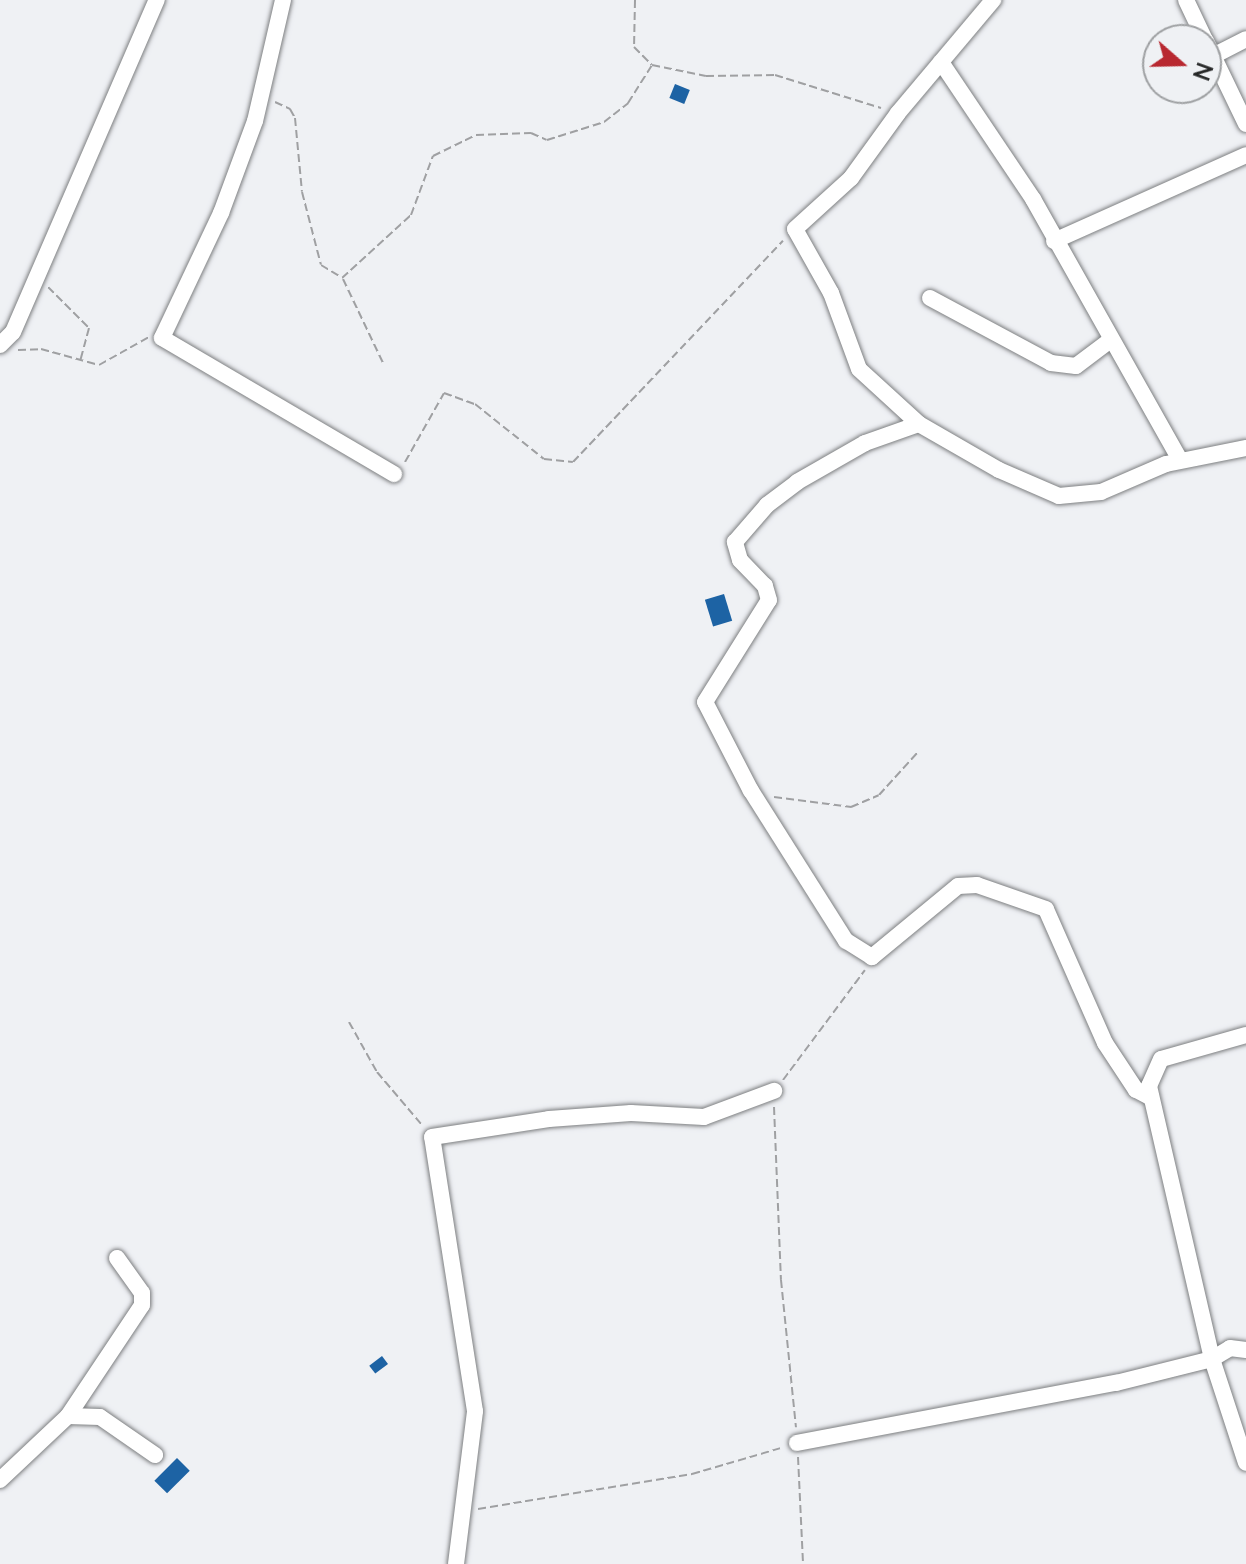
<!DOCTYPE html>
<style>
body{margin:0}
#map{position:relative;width:1246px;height:1564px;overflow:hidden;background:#eff1f4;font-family:Lato,sans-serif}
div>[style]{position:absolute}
.building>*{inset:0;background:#1d63a4;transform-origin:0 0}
.path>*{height:2px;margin-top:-1px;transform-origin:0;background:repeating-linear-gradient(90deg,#9fa0a2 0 8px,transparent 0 12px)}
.roads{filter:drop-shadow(0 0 2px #7d7f81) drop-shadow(0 0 2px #7d7f81)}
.minor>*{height:16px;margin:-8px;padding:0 8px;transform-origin:8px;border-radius:8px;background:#fff}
span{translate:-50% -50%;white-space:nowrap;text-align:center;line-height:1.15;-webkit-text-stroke:8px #eff1f4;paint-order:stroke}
.north{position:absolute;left:1142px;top:24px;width:80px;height:80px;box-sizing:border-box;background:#eff1f4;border:2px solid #9ea0a2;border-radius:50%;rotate:110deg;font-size:22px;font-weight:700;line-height:32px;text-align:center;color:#252626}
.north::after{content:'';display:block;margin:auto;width:28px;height:36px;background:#b82830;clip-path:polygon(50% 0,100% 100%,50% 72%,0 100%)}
</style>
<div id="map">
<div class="building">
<i style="left:675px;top:84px;width:16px;height:15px;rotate:22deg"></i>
<i style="left:724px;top:594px;width:28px;height:20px;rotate:73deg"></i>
<i style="left:382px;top:1356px;width:10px;height:16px;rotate:53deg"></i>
<i style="left:177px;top:1458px;width:18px;height:32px;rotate:45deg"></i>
</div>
<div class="path">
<i style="left:635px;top:0;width:47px;rotate:91.2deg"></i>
<i style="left:634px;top:47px;width:25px;rotate:45deg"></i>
<i style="left:652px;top:65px;width:55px;rotate:11.5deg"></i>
<i style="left:706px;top:76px;width:69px;rotate:-0.8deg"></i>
<i style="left:775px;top:75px;width:111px;rotate:17.3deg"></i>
<i style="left:275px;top:102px;width:17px;rotate:25deg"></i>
<i style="left:290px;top:109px;width:10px;rotate:61deg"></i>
<i style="left:295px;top:118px;width:74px;rotate:84.6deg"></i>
<i style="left:302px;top:192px;width:75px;rotate:75.4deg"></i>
<i style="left:321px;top:265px;width:23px;rotate:31deg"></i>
<i style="left:342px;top:278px;width:93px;rotate:-42.4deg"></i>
<i style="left:411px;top:215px;width:63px;rotate:-69.6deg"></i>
<i style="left:433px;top:156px;width:48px;rotate:-26deg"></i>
<i style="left:476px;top:135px;width:55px;rotate:-2.1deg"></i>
<i style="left:531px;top:133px;width:17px;rotate:24deg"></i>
<i style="left:547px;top:140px;width:60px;rotate:-17.5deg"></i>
<i style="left:604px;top:122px;width:31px;rotate:-38deg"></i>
<i style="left:628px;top:103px;width:45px;rotate:-57.7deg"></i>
<i style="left:343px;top:279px;width:95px;rotate:64.5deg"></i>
<i style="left:48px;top:287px;width:58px;rotate:45deg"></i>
<i style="left:89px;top:328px;width:35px;rotate:105deg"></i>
<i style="left:18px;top:350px;width:23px;rotate:-2deg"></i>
<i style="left:41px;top:349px;width:60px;rotate:15.4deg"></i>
<i style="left:99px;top:365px;width:57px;rotate:-29.2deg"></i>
<i style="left:405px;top:462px;width:79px;rotate:-60.5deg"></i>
<i style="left:444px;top:393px;width:33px;rotate:20deg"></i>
<i style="left:475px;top:404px;width:88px;rotate:38.6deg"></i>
<i style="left:544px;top:459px;width:29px;rotate:6deg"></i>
<i style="left:573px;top:462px;width:305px;rotate:-46.5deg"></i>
<i style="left:774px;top:797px;width:78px;rotate:7.4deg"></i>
<i style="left:851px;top:807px;width:30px;rotate:-23deg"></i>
<i style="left:879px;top:795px;width:58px;rotate:-47.8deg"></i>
<i style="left:349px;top:1022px;width:57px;rotate:60.8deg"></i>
<i style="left:377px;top:1072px;width:70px;rotate:49.7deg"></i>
<i style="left:783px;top:1080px;width:137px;rotate:-53.3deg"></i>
<i style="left:774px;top:1107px;width:173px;rotate:87.7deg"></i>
<i style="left:781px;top:1280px;width:148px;rotate:84.2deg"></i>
<i style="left:798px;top:1457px;width:107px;rotate:87.3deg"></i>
<i style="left:478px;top:1509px;width:217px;rotate:-9.3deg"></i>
<i style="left:692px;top:1474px;width:93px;rotate:-16.3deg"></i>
</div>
<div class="roads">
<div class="minor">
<i style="left:283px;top:0;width:124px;rotate:103deg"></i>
<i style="left:255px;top:121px;width:98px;rotate:110.3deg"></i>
<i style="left:221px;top:213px;width:138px;rotate:115.3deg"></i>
<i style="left:162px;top:338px;width:269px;rotate:30.4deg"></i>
<i style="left:1186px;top:0;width:44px;rotate:64.6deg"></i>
<i style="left:1206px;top:41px;width:92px;rotate:64.3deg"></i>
<i style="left:1213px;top:56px;width:37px;rotate:-27deg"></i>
<i style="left:941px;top:62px;width:165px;rotate:56.1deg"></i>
<i style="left:1033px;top:199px;width:300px;rotate:60.6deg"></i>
<i style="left:1054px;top:241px;width:210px;rotate:-24.1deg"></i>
<i style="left:930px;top:298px;width:137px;rotate:28.2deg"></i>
<i style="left:1051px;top:363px;width:25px;rotate:7deg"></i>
<i style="left:1076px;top:366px;width:41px;rotate:-37.1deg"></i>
<i style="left:0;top:345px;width:18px;rotate:-45deg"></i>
<i style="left:13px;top:332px;width:362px;rotate:-66.6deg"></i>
<i style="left:919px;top:424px;width:81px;rotate:-137.5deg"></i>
<i style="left:859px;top:369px;width:81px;rotate:-110.2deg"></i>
<i style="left:831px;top:293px;width:73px;rotate:-119.4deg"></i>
<i style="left:795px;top:229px;width:76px;rotate:-42.3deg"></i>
<i style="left:851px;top:178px;width:80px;rotate:-54.1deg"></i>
<i style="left:898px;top:113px;width:148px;rotate:-49.9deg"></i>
<i style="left:1246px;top:1035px;width:88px;rotate:164.2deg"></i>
<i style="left:1161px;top:1059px;width:30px;rotate:114deg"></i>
<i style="left:1149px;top:1086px;width:280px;rotate:77deg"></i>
<i style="left:1212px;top:1359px;width:109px;rotate:71.9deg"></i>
<i style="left:1150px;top:1097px;width:16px;rotate:-153deg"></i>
<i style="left:1136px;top:1090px;width:56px;rotate:-123.4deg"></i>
<i style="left:1105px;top:1043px;width:146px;rotate:-113.8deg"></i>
<i style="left:1046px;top:909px;width:73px;rotate:-160.8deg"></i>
<i style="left:977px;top:885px;width:19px;rotate:177deg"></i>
<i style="left:958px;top:886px;width:112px;rotate:140.5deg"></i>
<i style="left:872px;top:957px;width:31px;rotate:-148deg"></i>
<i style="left:846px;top:941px;width:178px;rotate:-122.3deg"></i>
<i style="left:751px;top:791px;width:100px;rotate:-117.3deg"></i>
<i style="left:705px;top:702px;width:120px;rotate:-57.9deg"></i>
<i style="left:769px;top:600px;width:15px;rotate:-106deg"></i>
<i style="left:765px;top:586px;width:36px;rotate:-134deg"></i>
<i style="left:740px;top:560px;width:19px;rotate:-106deg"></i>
<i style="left:735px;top:542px;width:49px;rotate:-49.1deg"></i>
<i style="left:767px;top:505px;width:38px;rotate:-37deg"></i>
<i style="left:797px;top:482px;width:78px;rotate:-29.8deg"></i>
<i style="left:865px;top:443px;width:57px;rotate:-19.4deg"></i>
<i style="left:919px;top:424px;width:92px;rotate:29.9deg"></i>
<i style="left:999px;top:470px;width:65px;rotate:23.4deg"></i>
<i style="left:1059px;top:496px;width:42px;rotate:-5.4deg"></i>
<i style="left:1101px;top:492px;width:71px;rotate:-23.3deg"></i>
<i style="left:1166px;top:464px;width:82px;rotate:-11.3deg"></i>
<i style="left:68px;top:1416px;width:32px;rotate:2deg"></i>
<i style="left:100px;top:1417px;width:67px;rotate:34.6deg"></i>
<i style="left:797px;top:1443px;width:325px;rotate:-10.7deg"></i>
<i style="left:1116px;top:1383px;width:99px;rotate:-14deg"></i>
<i style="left:1212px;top:1359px;width:21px;rotate:-31deg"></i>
<i style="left:1230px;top:1348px;width:16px;rotate:7deg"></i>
<i style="left:0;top:1480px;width:93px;rotate:-43.3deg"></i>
<i style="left:68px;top:1416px;width:133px;rotate:-56.3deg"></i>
<i style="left:142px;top:1305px;width:12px;rotate:-90deg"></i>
<i style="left:142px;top:1293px;width:43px;rotate:-125.5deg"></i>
<i style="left:456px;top:1564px;width:154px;rotate:-82.9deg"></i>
<i style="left:475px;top:1411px;width:277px;rotate:-98.9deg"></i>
<i style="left:432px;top:1137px;width:118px;rotate:-8.7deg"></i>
<i style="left:549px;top:1119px;width:82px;rotate:-4.2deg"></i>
<i style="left:631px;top:1113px;width:73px;rotate:3.1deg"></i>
<i style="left:704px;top:1117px;width:75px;rotate:-20.4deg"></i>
</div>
</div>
<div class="north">N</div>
</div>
